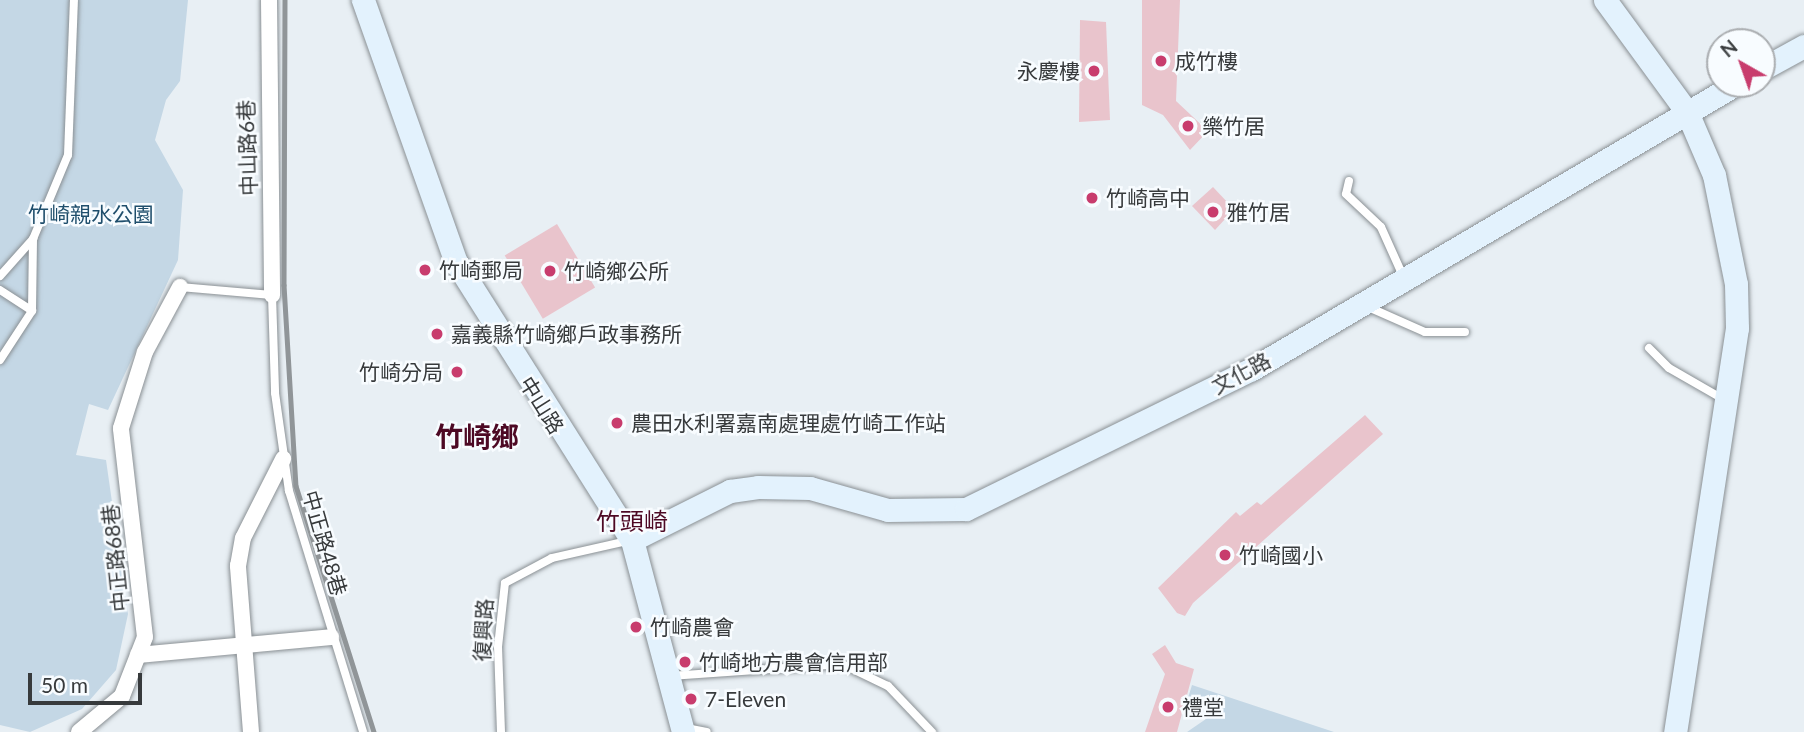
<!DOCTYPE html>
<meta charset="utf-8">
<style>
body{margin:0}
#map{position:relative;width:1804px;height:732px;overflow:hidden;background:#e8eff4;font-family:Lato,"Noto Sans TC",sans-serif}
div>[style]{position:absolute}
.green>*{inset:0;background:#c4d7e5}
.building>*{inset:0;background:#e9c4cc;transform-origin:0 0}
.roads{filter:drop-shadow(0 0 2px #8a9094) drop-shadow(0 0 2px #8a9094)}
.lane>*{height:8px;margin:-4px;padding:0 4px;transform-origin:4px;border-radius:4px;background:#fff}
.street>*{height:16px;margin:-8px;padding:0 8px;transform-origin:8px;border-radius:8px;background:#fff}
.secondary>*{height:23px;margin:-11.5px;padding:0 11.5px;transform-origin:11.5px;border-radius:11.5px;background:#e3f2fd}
.rail>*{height:4.5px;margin:-2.25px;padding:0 2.25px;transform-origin:2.25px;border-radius:2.25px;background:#909598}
.dots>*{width:19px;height:19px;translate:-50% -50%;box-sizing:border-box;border:4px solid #f8fcff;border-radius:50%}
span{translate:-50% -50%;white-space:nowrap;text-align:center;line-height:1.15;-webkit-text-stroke:5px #f8fcff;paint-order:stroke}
.poi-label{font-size:21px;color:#373a3c}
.left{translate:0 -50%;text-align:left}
.right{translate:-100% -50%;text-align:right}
.street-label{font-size:21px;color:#373a3c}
.park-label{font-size:21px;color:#1f4e6c}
.quarter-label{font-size:24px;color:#4d0924}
.district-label{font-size:28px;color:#4d0924;font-weight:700}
.north{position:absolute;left:1706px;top:28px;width:70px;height:70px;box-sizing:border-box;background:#f8fcff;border:2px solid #abaeb1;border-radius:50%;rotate:320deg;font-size:19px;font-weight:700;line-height:28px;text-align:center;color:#373a3c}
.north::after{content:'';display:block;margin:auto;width:24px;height:32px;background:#c83c6d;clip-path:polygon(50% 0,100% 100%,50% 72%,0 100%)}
.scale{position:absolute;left:28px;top:673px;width:114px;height:32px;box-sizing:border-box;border:4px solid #373a3c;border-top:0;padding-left:9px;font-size:21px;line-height:24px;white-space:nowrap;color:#373a3c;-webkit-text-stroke:5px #f8fcff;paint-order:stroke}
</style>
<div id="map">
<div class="green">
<i style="clip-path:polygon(0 0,188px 0,180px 81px,166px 100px,155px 140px,183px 190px,178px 260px,108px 410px,89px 404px,76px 455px,106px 460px,128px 614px,116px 670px,82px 709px,30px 732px,0 725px)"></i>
<i style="clip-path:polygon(1192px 685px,1334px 732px,1187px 732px,1222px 708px,1188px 698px)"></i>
</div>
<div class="building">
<i style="clip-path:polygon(1142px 0,1180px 0,1176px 101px,1208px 131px,1190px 150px,1163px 115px,1142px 105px)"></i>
<i style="clip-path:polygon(1080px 20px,1106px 22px,1110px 120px,1079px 122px)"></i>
<i style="clip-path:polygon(1213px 187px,1229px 204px,1226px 218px,1215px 230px,1192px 206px)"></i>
<i style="left:557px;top:224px;width:74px;height:61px;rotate:59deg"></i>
<i style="clip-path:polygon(1365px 415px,1383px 434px,1193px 603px,1185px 616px,1177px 613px,1158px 588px,1236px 512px,1240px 516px,1257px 502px,1261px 505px)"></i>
<i style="clip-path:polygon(1165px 645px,1176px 663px,1194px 669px,1177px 732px,1145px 732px,1165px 674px,1152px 654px)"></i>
</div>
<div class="roads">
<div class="lane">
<i style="left:1349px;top:181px;width:13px;rotate:103deg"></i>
<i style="left:1346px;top:194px;width:48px;rotate:43.3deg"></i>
<i style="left:1381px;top:227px;width:54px;rotate:65.8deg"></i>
<i style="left:0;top:276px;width:50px;rotate:-48.3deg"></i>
<i style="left:180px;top:287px;width:92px;rotate:5deg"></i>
<i style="left:272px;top:295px;width:98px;rotate:88.2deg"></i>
<i style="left:275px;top:393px;width:99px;rotate:81.9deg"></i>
<i style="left:289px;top:491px;width:252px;rotate:72.9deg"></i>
<i style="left:0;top:290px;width:38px;rotate:33deg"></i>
<i style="left:1366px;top:306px;width:64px;rotate:23.8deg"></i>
<i style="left:1425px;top:332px;width:40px"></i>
<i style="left:1649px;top:348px;width:28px;rotate:45deg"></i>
<i style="left:1669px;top:368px;width:62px;rotate:29.9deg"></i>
<i style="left:0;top:360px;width:59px;rotate:-56.9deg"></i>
<i style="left:32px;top:311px;width:72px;rotate:-89.2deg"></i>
<i style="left:33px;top:239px;width:91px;rotate:-67.4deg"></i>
<i style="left:68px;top:155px;width:155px;rotate:-87.8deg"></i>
<i style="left:670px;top:676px;width:172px;rotate:-4deg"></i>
<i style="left:842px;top:664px;width:51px;rotate:25.6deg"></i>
<i style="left:888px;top:686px;width:64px;rotate:46.3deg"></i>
<i style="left:686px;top:728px;width:21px;rotate:11deg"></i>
<i style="left:501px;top:732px;width:85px;rotate:-92deg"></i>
<i style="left:498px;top:647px;width:64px;rotate:-83.8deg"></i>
<i style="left:505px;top:583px;width:53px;rotate:-28deg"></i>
<i style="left:552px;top:558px;width:77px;rotate:-12.8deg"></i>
</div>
<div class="street">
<i style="left:269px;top:0;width:295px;rotate:89.4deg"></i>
<i style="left:138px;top:655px;width:194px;rotate:-5.3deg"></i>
<i style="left:79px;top:732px;width:56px;rotate:-39.9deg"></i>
<i style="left:122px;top:696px;width:63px;rotate:-68.7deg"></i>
<i style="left:145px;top:637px;width:210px;rotate:-96.6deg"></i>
<i style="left:121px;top:428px;width:80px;rotate:-72.5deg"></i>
<i style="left:145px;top:352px;width:74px;rotate:-61.7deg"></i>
<i style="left:251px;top:732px;width:167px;rotate:-94.5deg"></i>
<i style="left:238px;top:566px;width:28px;rotate:-80deg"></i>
<i style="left:243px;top:538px;width:89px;rotate:-63.1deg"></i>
</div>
<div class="secondary">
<i style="left:363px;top:0;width:278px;rotate:70.5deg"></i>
<i style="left:456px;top:262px;width:329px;rotate:57.7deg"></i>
<i style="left:632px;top:540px;width:199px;rotate:75.1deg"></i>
<i style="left:1605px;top:0;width:139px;rotate:53.8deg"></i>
<i style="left:1687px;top:112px;width:69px;rotate:66.8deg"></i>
<i style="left:1714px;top:175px;width:111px;rotate:78.6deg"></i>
<i style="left:1736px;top:284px;width:44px;rotate:88.7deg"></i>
<i style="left:1737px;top:328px;width:409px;rotate:98.7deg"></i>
<i style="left:1762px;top:69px;width:48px;rotate:-28.7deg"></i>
<i style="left:632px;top:540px;width:110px;rotate:-26.6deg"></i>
<i style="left:730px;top:491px;width:28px;rotate:-8deg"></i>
<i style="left:758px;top:487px;width:52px;rotate:1.1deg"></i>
<i style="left:810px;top:488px;width:81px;rotate:15.8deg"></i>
<i style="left:888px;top:510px;width:78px;rotate:-0.7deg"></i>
<i style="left:966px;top:509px;width:318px;rotate:-26.1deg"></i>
<i style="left:1252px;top:369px;width:562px;rotate:-30.49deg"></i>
</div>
</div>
<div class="rail">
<i style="left:285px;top:0;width:285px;rotate:90.2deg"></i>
<i style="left:284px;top:285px;width:201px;rotate:86.6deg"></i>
<i style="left:296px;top:486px;width:258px;rotate:72.4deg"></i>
</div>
<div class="dots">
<i style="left:1161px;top:61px;background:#c83c6d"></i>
<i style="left:1094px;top:71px;background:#c83c6d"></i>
<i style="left:1188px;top:126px;background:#c83c6d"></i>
<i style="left:1092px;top:198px;background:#c83c6d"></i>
<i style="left:1213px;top:212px;background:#c83c6d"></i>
<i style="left:425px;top:270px;background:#c83c6d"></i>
<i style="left:550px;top:271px;background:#c83c6d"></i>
<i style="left:437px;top:334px;background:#c83c6d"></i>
<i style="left:457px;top:372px;background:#c83c6d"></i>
<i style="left:617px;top:423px;background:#c83c6d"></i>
<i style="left:1225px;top:555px;background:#c83c6d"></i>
<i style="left:636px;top:627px;background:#c83c6d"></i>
<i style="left:685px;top:662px;background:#c83c6d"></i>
<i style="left:691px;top:699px;background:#c83c6d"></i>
<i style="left:1168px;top:707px;background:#c83c6d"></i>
</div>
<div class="poi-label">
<span class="left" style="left:1175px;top:61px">成竹樓</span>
<span class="right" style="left:1080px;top:71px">永慶樓</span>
<span class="left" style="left:1202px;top:126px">樂竹居</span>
<span class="left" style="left:1106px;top:198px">竹崎高中</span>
<span class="left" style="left:1227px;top:212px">雅竹居</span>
<span class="left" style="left:439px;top:270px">竹崎郵局</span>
<span class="left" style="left:564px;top:271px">竹崎鄉公所</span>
<span class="left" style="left:451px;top:334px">嘉義縣竹崎鄉戶政事務所</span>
<span class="right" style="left:443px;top:372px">竹崎分局</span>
<span class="left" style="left:631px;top:423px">農田水利署嘉南處理處竹崎工作站</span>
<span class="left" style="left:1239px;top:555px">竹崎國小</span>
<span class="left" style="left:650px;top:627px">竹崎農會</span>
<span class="left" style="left:699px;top:662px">竹崎地方農會信用部</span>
<span class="left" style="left:705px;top:699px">7-Eleven</span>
<span class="left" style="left:1182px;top:707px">禮堂</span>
</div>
<div class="street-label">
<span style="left:247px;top:148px;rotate:-92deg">中山路6巷</span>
<span style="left:1241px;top:373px;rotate:-28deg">文化路</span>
<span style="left:542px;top:405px;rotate:58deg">中山路</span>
<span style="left:325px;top:543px;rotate:74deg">中正路48巷</span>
<span style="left:115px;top:558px;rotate:-96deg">中正路68巷</span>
<span style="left:483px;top:630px;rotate:-87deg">復興路</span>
</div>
<div class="park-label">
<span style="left:91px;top:214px">竹崎親水公園</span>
</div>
<div class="quarter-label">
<span style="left:632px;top:521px">竹頭崎</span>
</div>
<div class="district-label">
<span style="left:477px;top:436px">竹崎鄉</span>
</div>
<div class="north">N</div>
<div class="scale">50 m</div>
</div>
